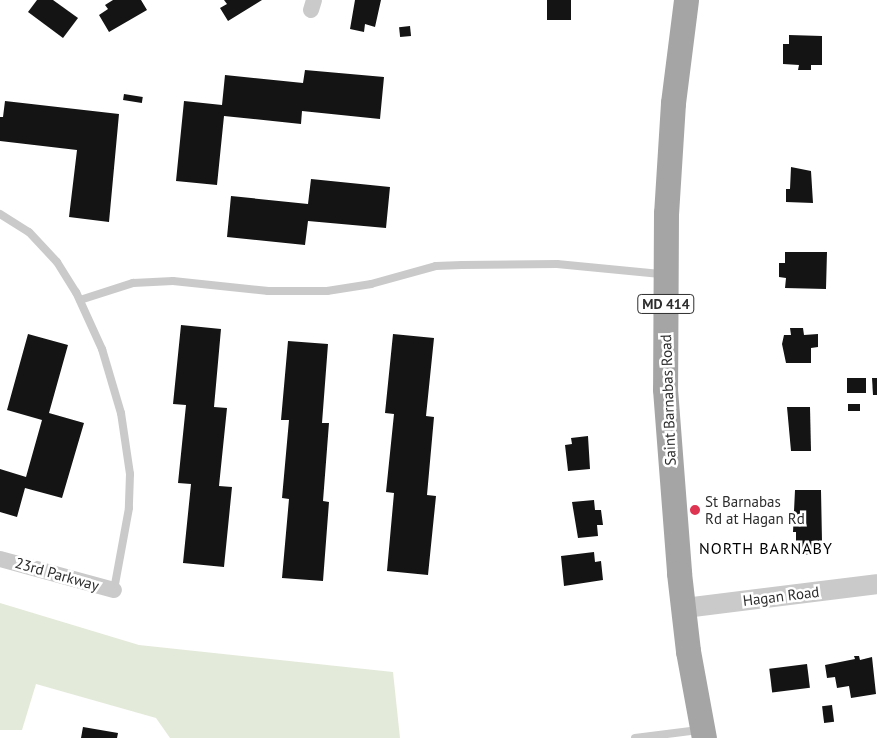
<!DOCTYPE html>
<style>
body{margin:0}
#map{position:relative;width:877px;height:738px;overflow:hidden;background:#fff;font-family:"PT Sans",sans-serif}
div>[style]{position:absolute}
.green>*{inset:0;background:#e4eada}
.building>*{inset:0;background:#141414;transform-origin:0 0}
.service>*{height:8px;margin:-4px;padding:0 4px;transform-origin:4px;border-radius:4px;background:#cacaca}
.minor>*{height:16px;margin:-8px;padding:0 8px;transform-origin:8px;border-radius:8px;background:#cacaca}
.tertiary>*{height:20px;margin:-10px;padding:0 10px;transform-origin:10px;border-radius:10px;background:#cacaca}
.primary>*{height:25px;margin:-12.5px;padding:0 12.5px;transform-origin:12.5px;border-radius:12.5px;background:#a5a5a5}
.dots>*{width:14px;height:14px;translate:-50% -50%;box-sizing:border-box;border:2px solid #fff;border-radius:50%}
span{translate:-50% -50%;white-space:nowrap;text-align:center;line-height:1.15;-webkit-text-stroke:5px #fff;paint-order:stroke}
.shield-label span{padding:1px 4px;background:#fff;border:1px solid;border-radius:4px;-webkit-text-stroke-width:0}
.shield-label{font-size:14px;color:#2d2d2d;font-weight:700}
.street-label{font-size:15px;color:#2d2d2d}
.poi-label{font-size:15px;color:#2d2d2d}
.left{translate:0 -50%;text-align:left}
.neighbourhood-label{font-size:16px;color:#000;letter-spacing:1px}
</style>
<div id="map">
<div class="green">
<i style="clip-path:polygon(0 603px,139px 645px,393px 672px,400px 738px,170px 738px,156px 718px,36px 684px,22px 730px,0 730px)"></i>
</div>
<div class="building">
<i style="clip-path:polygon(37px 0,53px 0,78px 18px,63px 38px,28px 12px)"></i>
<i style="clip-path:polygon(113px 0,141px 0,147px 10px,109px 32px,99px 15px,108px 9px,105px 5px)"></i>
<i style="clip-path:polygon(224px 0,262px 0,228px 21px,220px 8px,227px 4px)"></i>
<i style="clip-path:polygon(355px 0,381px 0,375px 27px,365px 24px,364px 32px,350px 29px)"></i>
<i style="left:547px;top:0;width:24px;height:20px"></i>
<i style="left:410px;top:26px;width:10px;height:11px;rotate:84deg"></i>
<i style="clip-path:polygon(789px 35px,822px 36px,822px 65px,811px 65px,811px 70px,798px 70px,799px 65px,783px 64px,783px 44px,789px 44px)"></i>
<i style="clip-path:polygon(305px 70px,384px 77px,380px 119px,302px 111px,301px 124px,224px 116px,217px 185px,176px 181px,184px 101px,222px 105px,225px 75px,303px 83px)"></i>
<i style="left:124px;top:94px;width:19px;height:6px;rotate:9deg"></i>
<i style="clip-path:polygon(5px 101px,119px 114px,109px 222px,69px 217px,77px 150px,0 141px,0 117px,3px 117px)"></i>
<i style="clip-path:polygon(791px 167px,811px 171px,813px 203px,786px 202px,786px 189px,790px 189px)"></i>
<i style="clip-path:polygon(311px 179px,390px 187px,386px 228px,308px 221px,305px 245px,227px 237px,231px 196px,308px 204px)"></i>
<i style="clip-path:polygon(785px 252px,827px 252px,826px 289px,785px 288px,786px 278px,779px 277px,779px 263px,785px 263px)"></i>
<i style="clip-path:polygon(181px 325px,221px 329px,214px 407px,227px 408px,219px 486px,232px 487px,224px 567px,183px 563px,191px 484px,178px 483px,186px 405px,173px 404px)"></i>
<i style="clip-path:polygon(790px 328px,803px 328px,804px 335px,818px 334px,818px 347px,811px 348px,811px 363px,786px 363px,782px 344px,784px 335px,791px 335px)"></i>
<i style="clip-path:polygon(28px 334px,68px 345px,49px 413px,84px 423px,62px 498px,25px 488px,17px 517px,0 512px,0 469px,26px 477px,42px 420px,7px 410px)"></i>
<i style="clip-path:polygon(393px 334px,434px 338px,426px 416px,434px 417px,427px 495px,436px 496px,428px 575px,387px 571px,394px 493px,386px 492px,394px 414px,385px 413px)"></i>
<i style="clip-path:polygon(288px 341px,328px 344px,322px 423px,329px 423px,323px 501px,329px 502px,323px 581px,282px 578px,289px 499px,282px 498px,289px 420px,281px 420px)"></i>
<i style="left:847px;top:378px;width:19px;height:15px"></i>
<i style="clip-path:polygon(872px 378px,877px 378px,877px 395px,873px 395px)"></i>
<i style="left:848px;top:404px;width:12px;height:7px"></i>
<i style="clip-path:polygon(787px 407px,810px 407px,811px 451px,791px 451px)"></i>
<i style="clip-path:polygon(588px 436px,590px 469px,568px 471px,565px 445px,572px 444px,571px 438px)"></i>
<i style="clip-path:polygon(795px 490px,821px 490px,822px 541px,813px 541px,813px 554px,799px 555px,799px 541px,796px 541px,796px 532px,793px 532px)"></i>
<i style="clip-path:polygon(594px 500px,595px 510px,601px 510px,603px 525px,597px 525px,598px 536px,578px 538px,572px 502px)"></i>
<i style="clip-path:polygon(594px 552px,595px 562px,601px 561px,603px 580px,564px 586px,561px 556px)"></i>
<i style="clip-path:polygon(854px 656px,859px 656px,860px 660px,872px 657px,876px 694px,851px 698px,849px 686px,837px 688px,835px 677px,827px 678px,825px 665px,855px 659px)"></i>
<i style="left:807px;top:664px;width:24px;height:38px;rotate:83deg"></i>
<i style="left:832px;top:705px;width:17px;height:10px;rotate:83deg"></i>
<i style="clip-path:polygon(83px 727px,118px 733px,117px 738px,81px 738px)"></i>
</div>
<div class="service">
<i style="left:0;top:214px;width:34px;rotate:32deg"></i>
<i style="left:29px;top:232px;width:41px;rotate:47deg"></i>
<i style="left:57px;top:262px;width:36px;rotate:58deg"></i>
<i style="left:76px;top:292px;width:63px;rotate:65.5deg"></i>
<i style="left:102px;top:349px;width:67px;rotate:73.5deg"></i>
<i style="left:121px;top:413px;width:62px;rotate:81.6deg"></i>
<i style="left:130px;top:474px;width:34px;rotate:92deg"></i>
<i style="left:129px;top:508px;width:83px;rotate:100.4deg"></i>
<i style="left:80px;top:300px;width:56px;rotate:-17.8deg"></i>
<i style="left:133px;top:283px;width:40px;rotate:-2.9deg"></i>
<i style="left:173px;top:281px;width:96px;rotate:6deg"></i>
<i style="left:268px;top:291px;width:59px"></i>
<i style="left:327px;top:291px;width:45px;rotate:-9deg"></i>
<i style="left:371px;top:284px;width:67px;rotate:-15.5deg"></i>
<i style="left:436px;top:266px;width:26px;rotate:-2deg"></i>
<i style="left:462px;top:265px;width:95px;rotate:-0.6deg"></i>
<i style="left:557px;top:264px;width:104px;rotate:5.5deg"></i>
<i style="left:635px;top:738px;width:64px;rotate:-7.1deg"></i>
</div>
<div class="minor">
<i style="left:311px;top:10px;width:10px;rotate:-73deg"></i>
<i style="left:0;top:559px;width:118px;rotate:15.2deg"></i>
</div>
<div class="tertiary">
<i style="left:685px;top:608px;width:193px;rotate:-7.1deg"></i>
</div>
<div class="primary">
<i style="left:686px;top:0;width:104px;rotate:97.2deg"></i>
<i style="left:673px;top:103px;width:110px;rotate:93.6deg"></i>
<i style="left:666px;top:213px;width:176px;rotate:90.3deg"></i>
<i style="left:665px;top:389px;width:185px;rotate:85.6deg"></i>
<i style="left:679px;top:573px;width:79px;rotate:83.4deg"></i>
<i style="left:688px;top:651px;width:88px;rotate:79.6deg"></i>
</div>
<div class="dots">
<i style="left:695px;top:510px;background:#df3352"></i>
</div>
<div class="shield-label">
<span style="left:666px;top:304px">MD 414</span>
</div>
<div class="street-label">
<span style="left:668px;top:400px;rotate:-92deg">Saint Barnabas Road</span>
<span style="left:57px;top:574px;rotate:16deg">23rd Parkway</span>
<span style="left:781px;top:596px;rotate:-7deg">Hagan Road</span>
</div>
<div class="poi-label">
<span class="left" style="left:705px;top:510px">St Barnabas<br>Rd at Hagan Rd</span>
</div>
<div class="neighbourhood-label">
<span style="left:766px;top:548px">NORTH BARNABY</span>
</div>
</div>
